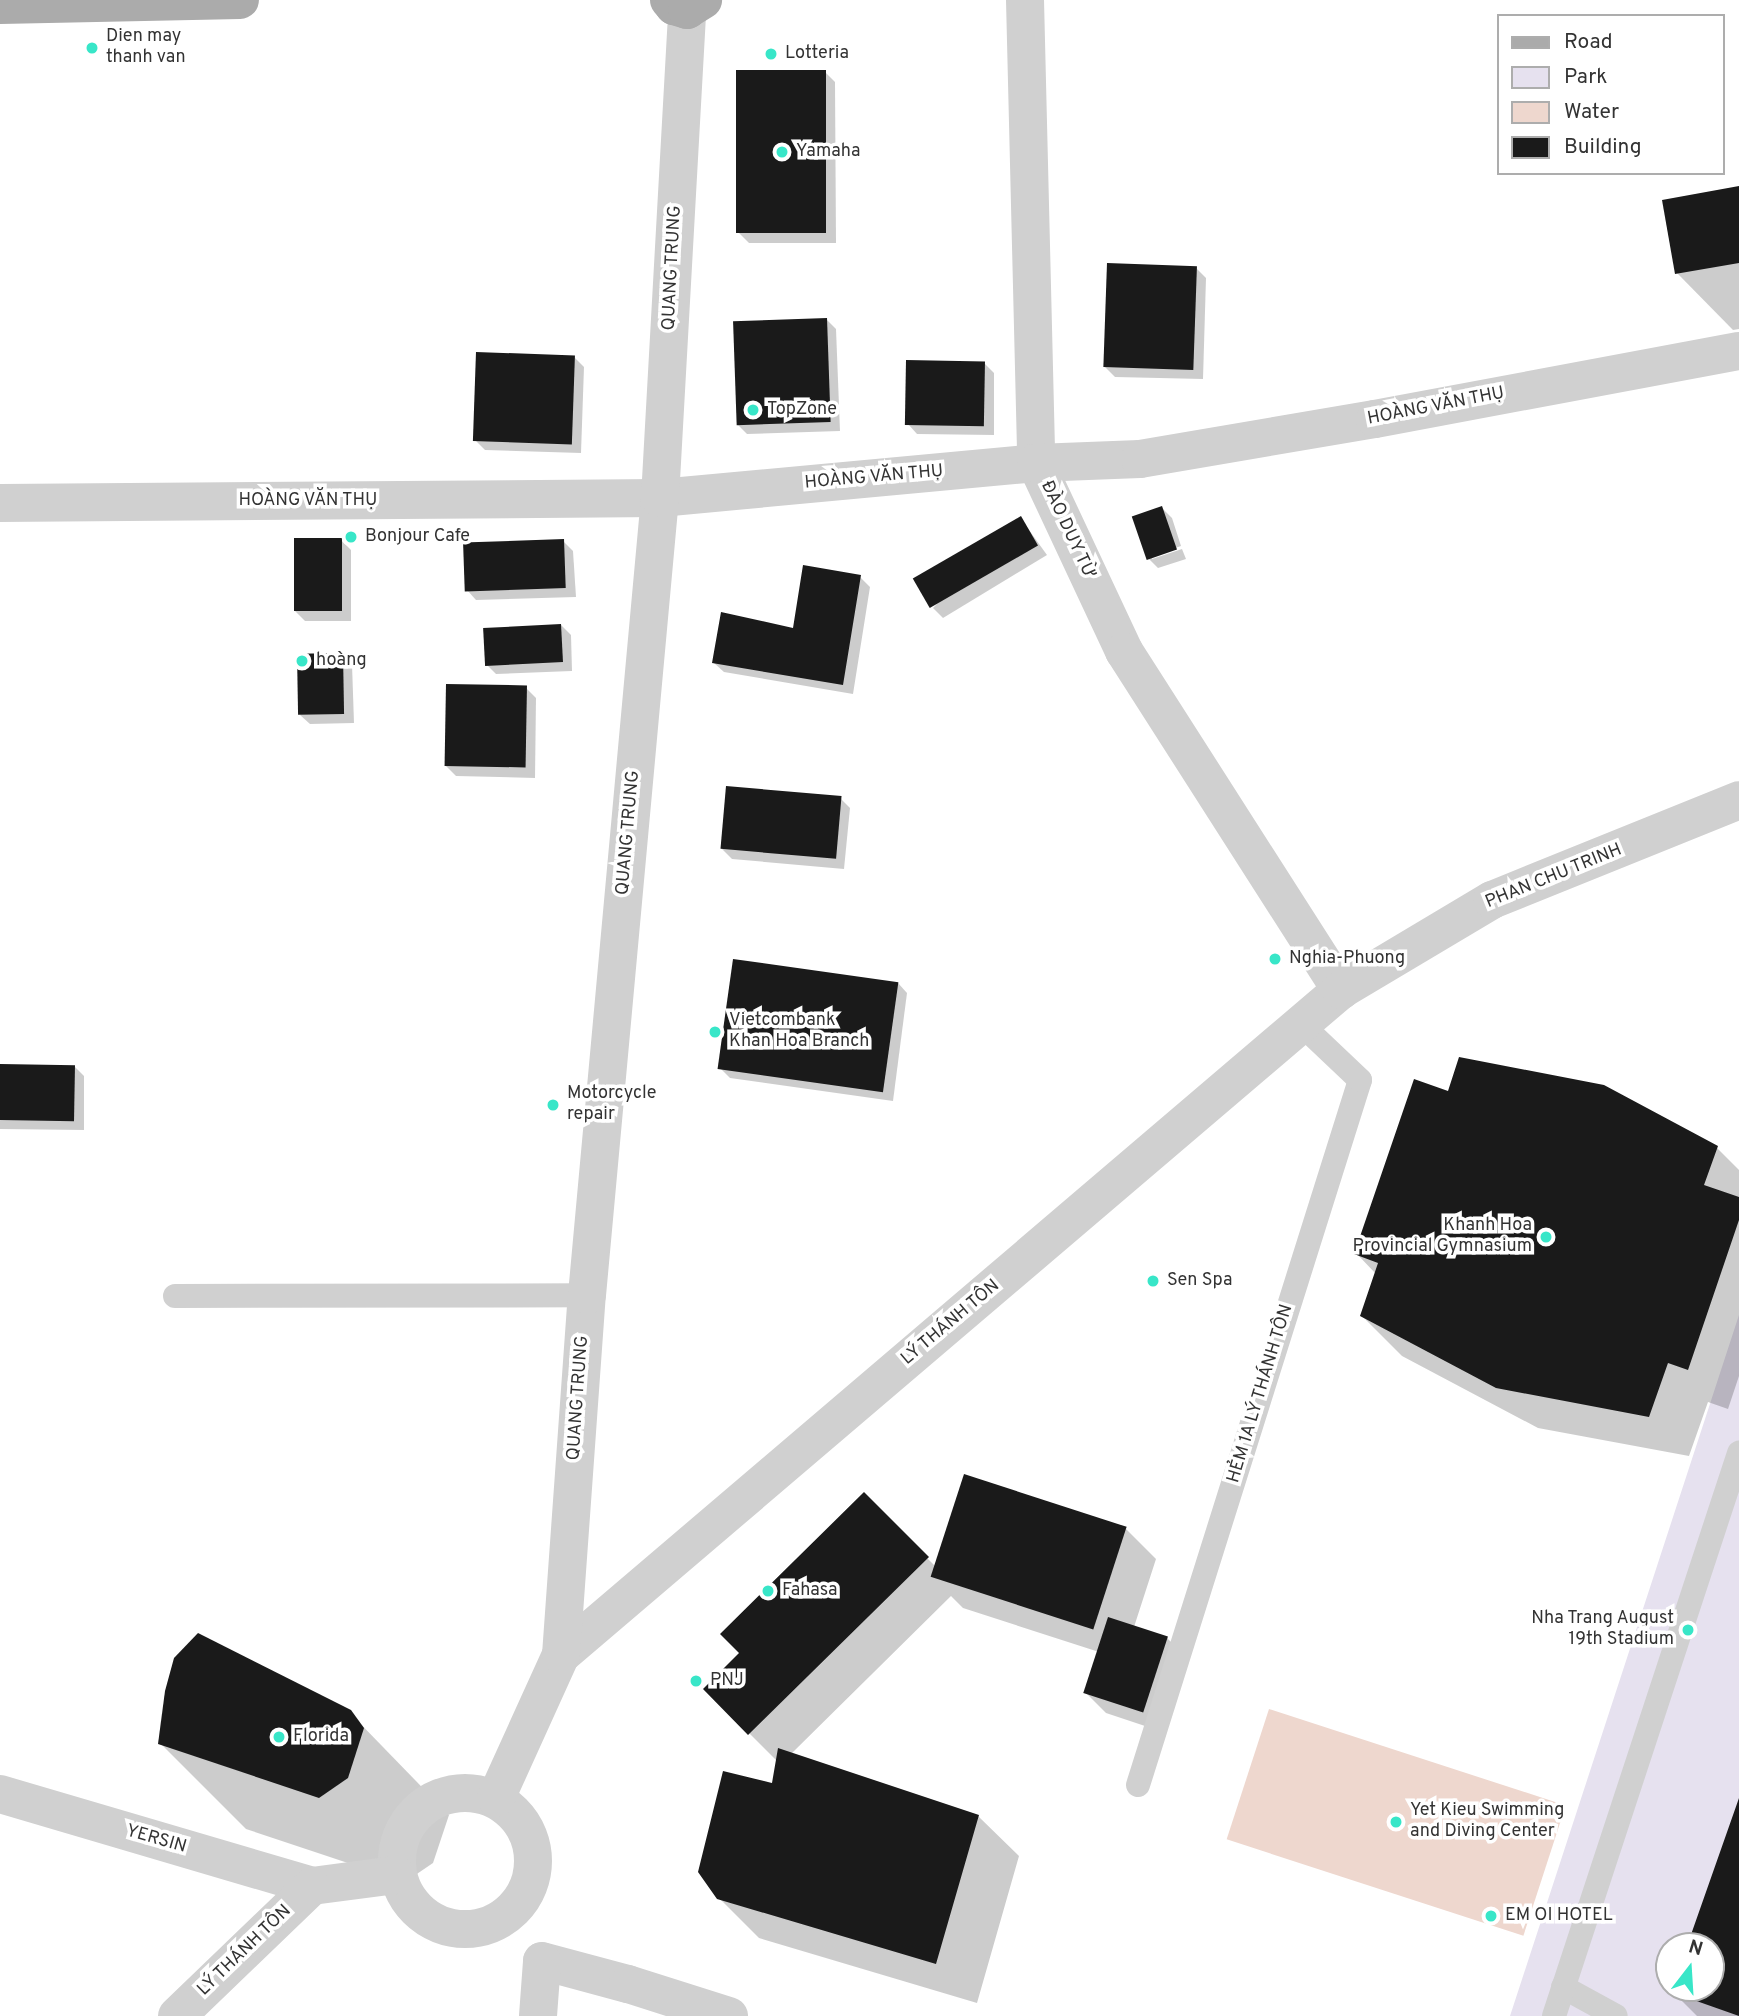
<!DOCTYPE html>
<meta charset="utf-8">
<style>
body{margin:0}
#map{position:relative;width:1739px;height:2016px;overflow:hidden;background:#fff;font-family:Overpass,sans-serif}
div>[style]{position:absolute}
.green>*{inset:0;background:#e6e1ef}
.water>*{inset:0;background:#eed7ce;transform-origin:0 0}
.shadow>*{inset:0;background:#0003}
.building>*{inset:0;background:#1a1a1a;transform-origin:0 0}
.service>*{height:24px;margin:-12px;padding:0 12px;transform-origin:12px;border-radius:12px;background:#d0d0d0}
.minor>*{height:38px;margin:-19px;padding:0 19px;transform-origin:19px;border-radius:19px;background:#d0d0d0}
.tertiary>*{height:38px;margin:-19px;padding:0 19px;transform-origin:19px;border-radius:19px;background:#d0d0d0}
.tertiary>.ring{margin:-19px;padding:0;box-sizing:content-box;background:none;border:38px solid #d0d0d0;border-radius:50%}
.primary>*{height:38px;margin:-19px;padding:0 19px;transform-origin:19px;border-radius:19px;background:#ababab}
.dots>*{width:19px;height:19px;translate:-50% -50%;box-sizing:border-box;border:4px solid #fff;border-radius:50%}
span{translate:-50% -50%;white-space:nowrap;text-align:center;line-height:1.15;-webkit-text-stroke:7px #fff;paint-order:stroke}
.poi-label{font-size:18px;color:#333}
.left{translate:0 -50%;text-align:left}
.right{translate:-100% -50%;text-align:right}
.street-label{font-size:18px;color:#333}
.legend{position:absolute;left:1497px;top:14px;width:228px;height:161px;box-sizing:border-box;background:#fff;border:2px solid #adadad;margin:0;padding:9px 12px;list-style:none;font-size:21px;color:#333}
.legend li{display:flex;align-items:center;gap:14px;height:35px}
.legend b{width:35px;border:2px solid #adadad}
.north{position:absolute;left:1655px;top:1932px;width:70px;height:70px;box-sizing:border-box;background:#fff;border:2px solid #adadad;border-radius:50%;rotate:17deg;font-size:19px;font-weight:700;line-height:28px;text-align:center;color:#333}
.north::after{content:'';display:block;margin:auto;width:24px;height:32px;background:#38e6c8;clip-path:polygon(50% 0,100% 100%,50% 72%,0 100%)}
</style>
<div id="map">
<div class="green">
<i style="clip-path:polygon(evenodd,1739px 1315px,1739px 2016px,1510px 2016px,1739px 1315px,1669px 1946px,1711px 1946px,1711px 1988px,1669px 1988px,1669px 1946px)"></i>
</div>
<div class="water">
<i style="left:1269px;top:1709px;width:312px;height:137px;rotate:18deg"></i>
</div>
<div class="shadow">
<i style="clip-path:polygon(825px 72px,835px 82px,836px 243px,749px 243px,739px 233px)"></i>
<i style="clip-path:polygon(1739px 188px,1739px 329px,1733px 330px,1677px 273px)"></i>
<i style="clip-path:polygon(1196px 268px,1206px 278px,1203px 379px,1115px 377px,1105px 367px)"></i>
<i style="clip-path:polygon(826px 319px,836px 329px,840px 431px,747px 434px,737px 424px)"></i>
<i style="clip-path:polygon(574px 357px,584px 367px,581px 453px,485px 450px,475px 440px)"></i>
<i style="clip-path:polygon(984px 363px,994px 373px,994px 435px,917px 434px,908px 424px)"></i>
<i style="clip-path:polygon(1162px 508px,1172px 518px,1181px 546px,1152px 556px,1152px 559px,1182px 549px,1186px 559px,1158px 568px,1148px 558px)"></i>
<i style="clip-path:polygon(1021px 519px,1047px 555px,943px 618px,933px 608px)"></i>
<i style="clip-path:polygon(341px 540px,351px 550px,351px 621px,305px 621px,295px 611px)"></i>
<i style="clip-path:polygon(563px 541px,573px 551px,576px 597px,476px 600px,467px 590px)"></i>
<i style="clip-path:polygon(860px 577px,870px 587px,853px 694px,724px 672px,714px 663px,794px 630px)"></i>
<i style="clip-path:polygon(561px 625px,571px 635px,572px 671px,496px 674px,486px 664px)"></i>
<i style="clip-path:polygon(342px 654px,352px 664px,354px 723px,310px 724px,300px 715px)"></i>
<i style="clip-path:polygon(526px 688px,536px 698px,535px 778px,456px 776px,446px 766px)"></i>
<i style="clip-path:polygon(840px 798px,850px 808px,844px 869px,732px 859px,722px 849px)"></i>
<i style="clip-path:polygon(898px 983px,907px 993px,893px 1101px,730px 1078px,720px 1068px)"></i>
<i style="clip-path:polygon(0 1065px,74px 1066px,84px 1076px,84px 1130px,0 1129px)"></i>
<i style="clip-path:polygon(1449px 1093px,1717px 1148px,1739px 1170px,1739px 1376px,1728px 1409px,1708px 1402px,1689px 1456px,1538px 1428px,1402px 1356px,1362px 1316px,1376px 1274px,1356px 1253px)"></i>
<i style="clip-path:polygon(864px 1495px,936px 1567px,1126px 1529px,1156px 1559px,1134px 1627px,1167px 1638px,1187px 1658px,1163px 1732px,1106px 1713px,1086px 1693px,1099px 1652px,963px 1608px,951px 1596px,791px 1754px,978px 1816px,1019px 1856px,977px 2003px,759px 1938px,719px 1898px,774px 1786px,778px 1762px,705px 1689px,742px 1653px)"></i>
<i style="clip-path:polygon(349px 1712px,449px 1815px,433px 1863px,405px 1882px,246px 1829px,160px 1743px)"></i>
<i style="clip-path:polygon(1739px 1802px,1739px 2016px,1697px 2016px,1673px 1992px,1674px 1988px,1711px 1988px,1711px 1946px,1689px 1946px)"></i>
</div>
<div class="building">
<i style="left:826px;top:70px;width:163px;height:90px;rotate:90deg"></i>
<i style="clip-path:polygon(1739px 186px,1739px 263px,1675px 274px,1662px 200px)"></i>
<i style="left:1107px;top:263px;width:90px;height:104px;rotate:2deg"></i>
<i style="left:827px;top:318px;width:104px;height:94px;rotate:88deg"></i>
<i style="left:476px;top:352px;width:99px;height:89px;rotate:2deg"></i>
<i style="left:906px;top:360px;width:79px;height:65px;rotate:1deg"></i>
<i style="left:1162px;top:506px;width:46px;height:32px;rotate:71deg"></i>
<i style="left:1021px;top:516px;width:34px;height:125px;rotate:60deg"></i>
<i style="left:294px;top:538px;width:48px;height:73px"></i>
<i style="left:564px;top:539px;width:49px;height:101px;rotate:88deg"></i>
<i style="clip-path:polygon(803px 565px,861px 575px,843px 685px,712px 663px,721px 612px,793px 628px)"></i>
<i style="left:561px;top:624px;width:38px;height:78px;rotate:87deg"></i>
<i style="left:343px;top:653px;width:61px;height:46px;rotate:89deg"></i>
<i style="left:446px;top:684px;width:81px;height:82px;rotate:1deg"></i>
<i style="left:726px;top:786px;width:116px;height:63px;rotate:5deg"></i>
<i style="left:733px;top:959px;width:167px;height:111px;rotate:8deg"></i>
<i style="clip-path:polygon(1459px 1057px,1604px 1085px,1718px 1146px,1704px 1185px,1739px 1197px,1739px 1220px,1688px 1370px,1668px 1363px,1649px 1417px,1496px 1388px,1360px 1316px,1378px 1263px,1354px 1254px,1414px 1079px,1448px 1091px)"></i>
<i style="left:0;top:1064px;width:75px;height:56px;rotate:1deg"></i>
<i style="left:964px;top:1474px;width:171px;height:108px;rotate:18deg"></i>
<i style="clip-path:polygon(864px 1492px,929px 1557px,748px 1735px,703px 1689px,739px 1653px,720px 1634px)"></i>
<i style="left:1108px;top:1617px;width:63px;height:80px;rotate:18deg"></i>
<i style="clip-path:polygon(198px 1633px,351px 1710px,364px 1728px,348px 1778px,319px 1798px,158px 1744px,165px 1691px,174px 1658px)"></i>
<i style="clip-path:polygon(778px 1748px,979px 1815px,936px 1964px,717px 1899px,698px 1872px,723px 1771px,772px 1783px)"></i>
<i style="clip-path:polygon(1739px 1798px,1739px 2016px,1671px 1992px,1672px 1988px,1711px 1988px,1711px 1946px,1687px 1946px)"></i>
</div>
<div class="service">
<i style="left:175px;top:1296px;width:412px;rotate:-0.1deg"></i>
<i style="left:1138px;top:1785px;width:739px;rotate:-72.52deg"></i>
<i style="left:1360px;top:1080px;width:80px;rotate:-136.5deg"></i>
<i style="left:1563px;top:1987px;width:60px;rotate:28.7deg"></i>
<i style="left:1554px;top:2016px;width:593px;rotate:-71.81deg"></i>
</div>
<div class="minor">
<i style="left:1025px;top:0;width:463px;rotate:88.6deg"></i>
<i style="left:1036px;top:463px;width:208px;rotate:64.9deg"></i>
<i style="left:1124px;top:651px;width:403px;rotate:57.4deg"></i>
<i style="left:0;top:503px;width:660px;rotate:-0.43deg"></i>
<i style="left:660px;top:498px;width:378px;rotate:-5.3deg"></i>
<i style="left:1036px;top:463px;width:104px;rotate:-2.2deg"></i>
<i style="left:1140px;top:459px;width:238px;rotate:-9.7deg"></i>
<i style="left:1375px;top:419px;width:370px;rotate:-10.6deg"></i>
</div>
<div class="tertiary">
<i style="left:561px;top:1655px;width:1025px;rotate:-40.45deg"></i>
<i style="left:1341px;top:990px;width:176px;rotate:-30.8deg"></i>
<i style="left:1492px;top:900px;width:266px;rotate:-22deg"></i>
<i class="ring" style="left:397px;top:1793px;width:98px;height:98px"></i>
<i style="left:0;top:1794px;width:325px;rotate:16.4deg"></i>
<i style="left:312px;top:1886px;width:85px;rotate:-7.5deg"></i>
<i style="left:496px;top:1798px;width:157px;rotate:-65.6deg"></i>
<i style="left:561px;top:1655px;width:361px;rotate:-85.9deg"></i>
<i style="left:587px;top:1295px;width:800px;rotate:-84.77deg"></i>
<i style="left:660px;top:498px;width:489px;rotate:-86.8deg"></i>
<i style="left:542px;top:1961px;width:89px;rotate:15deg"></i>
<i style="left:628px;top:1984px;width:106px;rotate:17.6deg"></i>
<i style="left:177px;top:2016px;width:187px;rotate:-43.9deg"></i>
<i style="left:538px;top:2016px;width:55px;rotate:-85.8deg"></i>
</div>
<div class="primary">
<i style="left:669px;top:0;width:8px;rotate:50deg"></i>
<i style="left:674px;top:6px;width:14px;rotate:17deg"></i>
<i style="left:687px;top:10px;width:19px;rotate:-32deg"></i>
<i style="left:0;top:5px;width:240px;rotate:-1.2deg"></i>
</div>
<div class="dots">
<i style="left:92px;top:48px;background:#38e6c8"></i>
<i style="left:771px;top:54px;background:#38e6c8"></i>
<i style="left:782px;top:152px;background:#38e6c8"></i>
<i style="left:753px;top:410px;background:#38e6c8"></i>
<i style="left:351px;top:537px;background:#38e6c8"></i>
<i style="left:302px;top:661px;background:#38e6c8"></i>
<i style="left:1275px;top:959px;background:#38e6c8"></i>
<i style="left:715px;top:1032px;background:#38e6c8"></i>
<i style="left:553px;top:1105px;background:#38e6c8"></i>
<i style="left:1546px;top:1237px;background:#38e6c8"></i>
<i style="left:1153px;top:1281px;background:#38e6c8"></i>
<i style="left:768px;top:1591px;background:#38e6c8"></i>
<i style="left:1688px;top:1630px;background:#38e6c8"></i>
<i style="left:696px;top:1681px;background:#38e6c8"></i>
<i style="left:279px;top:1737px;background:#38e6c8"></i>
<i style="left:1396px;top:1822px;background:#38e6c8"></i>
<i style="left:1491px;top:1916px;background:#38e6c8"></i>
</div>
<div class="poi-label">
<span class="left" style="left:106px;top:48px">Dien may<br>thanh van</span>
<span class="left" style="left:785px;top:54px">Lotteria</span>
<span class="left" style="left:796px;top:152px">Yamaha</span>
<span class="left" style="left:767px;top:410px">TopZone</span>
<span class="left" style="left:365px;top:537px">Bonjour Cafe</span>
<span class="left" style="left:316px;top:661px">hoàng</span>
<span class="left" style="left:1289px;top:959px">Nghia-Phuong</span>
<span class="left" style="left:729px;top:1032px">Vietcombank<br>Khan Hoa Branch</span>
<span class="left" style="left:567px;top:1105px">Motorcycle<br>repair</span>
<span class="right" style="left:1532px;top:1237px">Khanh Hoa<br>Provincial Gymnasium</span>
<span class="left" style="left:1167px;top:1281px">Sen Spa</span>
<span class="left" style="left:782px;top:1591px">Fahasa</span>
<span class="right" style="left:1674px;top:1630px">Nha Trang August<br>19th Stadium</span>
<span class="left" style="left:710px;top:1681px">PNJ</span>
<span class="left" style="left:293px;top:1737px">Florida</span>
<span class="left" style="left:1410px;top:1822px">Yet Kieu Swimming<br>and Diving Center</span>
<span class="left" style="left:1505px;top:1916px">EM OI HOTEL</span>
</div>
<div class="street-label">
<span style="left:673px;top:268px;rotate:-87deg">QUANG TRUNG</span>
<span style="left:1436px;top:407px;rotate:-11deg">HOÀNG VĂN THỤ</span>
<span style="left:874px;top:478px;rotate:-5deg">HOÀNG VĂN THỤ</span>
<span style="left:308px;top:501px">HOÀNG VĂN THỤ</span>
<span style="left:1067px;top:530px;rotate:65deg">ĐÀO DUY TỪ</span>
<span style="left:629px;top:833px;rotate:-85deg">QUANG TRUNG</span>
<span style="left:1554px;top:877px;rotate:-22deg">PHAN CHU TRINH</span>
<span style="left:951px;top:1323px;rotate:-40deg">LÝ THÁNH TÔN</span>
<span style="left:1261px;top:1394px;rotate:-73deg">HẺM 1A LÝ THÁNH TÔN</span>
<span style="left:579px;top:1398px;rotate:-86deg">QUANG TRUNG</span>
<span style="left:156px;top:1840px;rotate:16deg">YERSIN</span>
<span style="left:245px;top:1951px;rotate:-44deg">LÝ THÁNH TÔN</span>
</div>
<ul class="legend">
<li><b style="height:9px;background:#ababab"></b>Road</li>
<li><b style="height:19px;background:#e6e1ef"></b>Park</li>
<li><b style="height:19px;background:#eed7ce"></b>Water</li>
<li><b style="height:19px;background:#1a1a1a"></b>Building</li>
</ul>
<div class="north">N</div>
</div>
